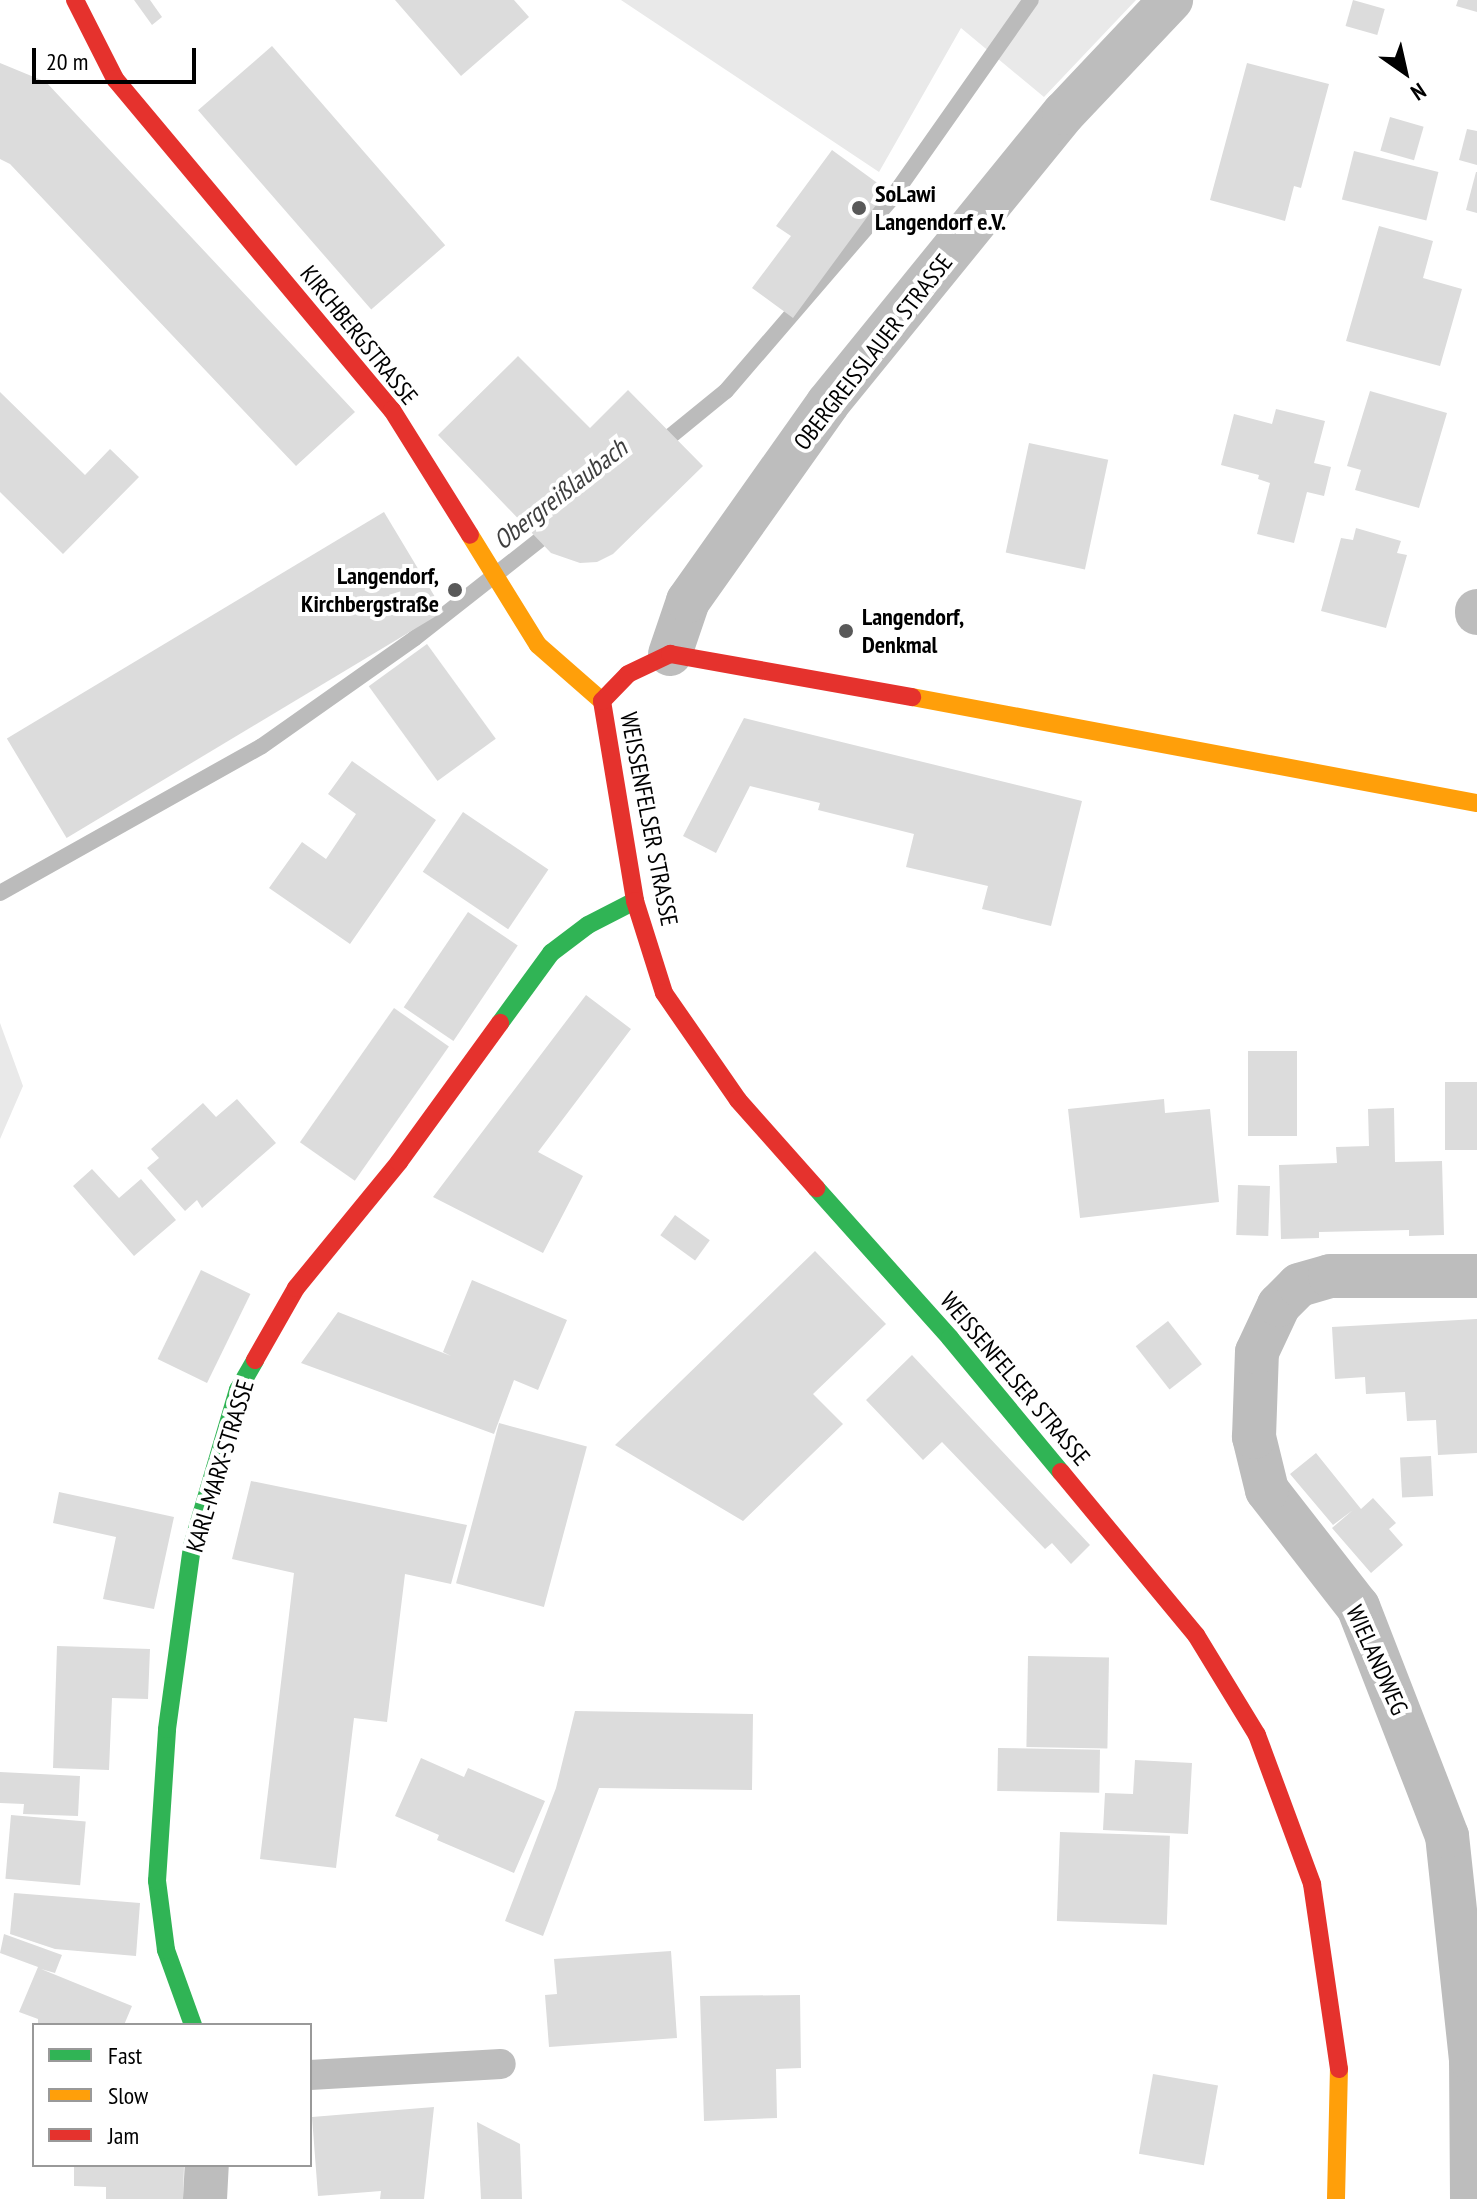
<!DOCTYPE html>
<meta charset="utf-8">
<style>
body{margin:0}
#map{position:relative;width:1477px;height:2199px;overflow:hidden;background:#fff;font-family:"PT Sans Narrow",sans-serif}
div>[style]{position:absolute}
.green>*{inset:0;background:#e9e9e9}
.stream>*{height:16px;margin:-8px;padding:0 8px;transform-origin:8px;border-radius:8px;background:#bbb}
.building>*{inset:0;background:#dcdcdc;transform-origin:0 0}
.lane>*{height:30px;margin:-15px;padding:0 15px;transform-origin:15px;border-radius:15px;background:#bdbdbd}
.street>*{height:44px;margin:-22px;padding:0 22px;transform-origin:22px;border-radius:22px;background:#bdbdbd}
.fast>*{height:18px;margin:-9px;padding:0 9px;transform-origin:9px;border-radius:9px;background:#30b455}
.slow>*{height:18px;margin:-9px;padding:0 9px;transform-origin:9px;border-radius:9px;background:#ff9f0a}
.jam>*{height:18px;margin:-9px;padding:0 9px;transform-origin:9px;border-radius:9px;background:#e5322d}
.dots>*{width:22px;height:22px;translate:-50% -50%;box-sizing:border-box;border:4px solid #fff;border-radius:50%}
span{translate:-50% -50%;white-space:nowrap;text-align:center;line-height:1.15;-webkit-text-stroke:8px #fff;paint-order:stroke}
.poi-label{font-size:24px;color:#000;font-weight:700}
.left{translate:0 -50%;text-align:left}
.right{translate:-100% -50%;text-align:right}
.street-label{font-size:24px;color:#000}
.water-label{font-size:26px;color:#3f3f3f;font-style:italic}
.legend{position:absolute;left:32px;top:2023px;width:280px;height:144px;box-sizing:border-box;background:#fff;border:2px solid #999;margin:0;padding:10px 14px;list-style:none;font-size:24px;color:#000}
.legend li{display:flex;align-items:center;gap:16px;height:40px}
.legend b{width:40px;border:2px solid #999}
.north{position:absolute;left:1365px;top:32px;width:80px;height:80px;-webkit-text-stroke:6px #fff;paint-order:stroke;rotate:146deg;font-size:22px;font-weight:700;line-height:32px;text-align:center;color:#000}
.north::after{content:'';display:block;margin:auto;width:28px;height:36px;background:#000;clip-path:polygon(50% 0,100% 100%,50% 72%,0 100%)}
.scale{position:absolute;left:32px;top:48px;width:164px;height:36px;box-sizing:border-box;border:4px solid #000;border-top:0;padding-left:10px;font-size:24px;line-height:28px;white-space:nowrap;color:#000;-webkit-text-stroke:6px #fff;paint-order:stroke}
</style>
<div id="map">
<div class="green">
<i style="clip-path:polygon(621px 0,1136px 0,1044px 97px,961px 28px,879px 172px)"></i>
<i style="clip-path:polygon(0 1023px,23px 1086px,0 1139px)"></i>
</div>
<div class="stream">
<i style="left:656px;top:448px;width:90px;rotate:-39.2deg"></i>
<i style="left:726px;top:391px;width:253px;rotate:-49.3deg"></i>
<i style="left:891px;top:199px;width:243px;rotate:-54.9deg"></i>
<i style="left:0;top:893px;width:300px;rotate:-29.3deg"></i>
<i style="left:262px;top:746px;width:187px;rotate:-35.2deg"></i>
<i style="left:415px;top:638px;width:179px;rotate:-38.2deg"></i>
</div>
<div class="building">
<i style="clip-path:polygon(134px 0,150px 0,162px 17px,152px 25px)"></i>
<i style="clip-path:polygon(395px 0,514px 0,529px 17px,461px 76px)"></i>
<i style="left:1353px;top:0;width:33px;height:27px;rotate:16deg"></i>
<i style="clip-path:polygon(1458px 0,1477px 0,1477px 12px,1456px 6px)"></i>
<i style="left:272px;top:46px;width:264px;height:98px;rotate:49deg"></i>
<i style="clip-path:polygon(0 63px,46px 82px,355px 412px,296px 466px,10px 164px,0 159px)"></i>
<i style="clip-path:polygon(1247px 63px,1329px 84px,1301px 188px,1294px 186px,1285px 221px,1210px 200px)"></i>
<i style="left:1390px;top:117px;width:35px;height:35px;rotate:16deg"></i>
<i style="clip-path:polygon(1467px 129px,1477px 131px,1477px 165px,1459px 160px)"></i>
<i style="clip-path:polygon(832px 150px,887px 190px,793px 318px,752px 288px,791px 236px,776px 226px)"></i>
<i style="left:1354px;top:151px;width:87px;height:50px;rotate:14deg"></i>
<i style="clip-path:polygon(1476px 172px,1477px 172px,1477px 213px,1466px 210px)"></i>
<i style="clip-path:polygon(1379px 226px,1433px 241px,1423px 278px,1462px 289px,1440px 366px,1346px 341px)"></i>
<i style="clip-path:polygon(518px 356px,590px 428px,628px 390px,703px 466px,613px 554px,597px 562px,580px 563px,551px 553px,438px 435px)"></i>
<i style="clip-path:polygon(1370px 391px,1447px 413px,1419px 508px,1355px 490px,1361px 470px,1347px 466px)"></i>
<i style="clip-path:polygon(0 392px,85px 475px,110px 449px,139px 477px,63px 554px,0 492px)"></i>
<i style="clip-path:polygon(1276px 409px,1325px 421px,1314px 463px,1331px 467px,1324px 496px,1307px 492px,1294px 543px,1257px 534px,1270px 483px,1258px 479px,1259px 475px,1221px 465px,1234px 414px,1272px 424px)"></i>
<i style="left:1029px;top:443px;width:81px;height:112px;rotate:12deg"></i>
<i style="left:384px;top:512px;width:116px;height:440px;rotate:59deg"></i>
<i style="clip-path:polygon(1356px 528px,1401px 541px,1397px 553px,1407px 555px,1386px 628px,1321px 611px,1341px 538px,1353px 540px)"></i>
<i style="left:427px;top:644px;width:117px;height:72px;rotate:54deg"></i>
<i style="clip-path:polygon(744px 718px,1082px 801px,1051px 926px,982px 909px,988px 886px,906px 867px,914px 834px,818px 810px,820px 803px,750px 786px,716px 853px,683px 836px)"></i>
<i style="clip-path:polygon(352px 761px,436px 820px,350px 944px,269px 888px,302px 842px,326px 859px,356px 814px,328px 794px)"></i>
<i style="left:463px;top:812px;width:103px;height:72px;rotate:34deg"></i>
<i style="left:468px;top:912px;width:60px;height:115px;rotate:34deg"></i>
<i style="clip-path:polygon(586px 995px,631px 1029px,538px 1152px,583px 1176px,543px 1253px,433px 1197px)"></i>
<i style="left:394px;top:1008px;width:67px;height:164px;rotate:35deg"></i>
<i style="left:1248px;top:1051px;width:49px;height:85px"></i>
<i style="left:1477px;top:1082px;width:68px;height:32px;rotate:90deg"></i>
<i style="clip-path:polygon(237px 1099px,276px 1143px,202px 1208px,197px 1200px,185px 1211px,147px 1168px,159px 1158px,151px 1149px,203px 1103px,216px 1117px)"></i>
<i style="clip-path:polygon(1164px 1099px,1165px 1113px,1210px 1109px,1219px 1202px,1080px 1218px,1068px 1109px)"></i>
<i style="clip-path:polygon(1394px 1108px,1395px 1162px,1442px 1161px,1444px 1235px,1409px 1236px,1409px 1230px,1319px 1232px,1319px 1238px,1281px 1239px,1279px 1165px,1337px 1163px,1336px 1147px,1369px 1146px,1368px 1109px)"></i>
<i style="clip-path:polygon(92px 1169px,119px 1198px,141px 1179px,176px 1220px,134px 1256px,73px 1186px)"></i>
<i style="left:1238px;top:1185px;width:32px;height:50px;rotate:2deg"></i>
<i style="left:675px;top:1215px;width:43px;height:25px;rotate:36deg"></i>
<i style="clip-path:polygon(815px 1251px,886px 1324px,813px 1394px,843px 1424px,743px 1521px,615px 1445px)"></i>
<i style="left:201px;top:1270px;width:55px;height:99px;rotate:26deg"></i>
<i style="clip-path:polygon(472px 1280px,567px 1320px,538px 1390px,514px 1380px,494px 1434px,301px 1363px,338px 1312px,451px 1356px,443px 1352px)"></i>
<i style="clip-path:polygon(1477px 1319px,1477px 1453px,1438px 1455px,1436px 1420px,1407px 1421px,1405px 1392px,1366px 1394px,1365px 1377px,1335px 1379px,1332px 1327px)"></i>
<i style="left:1168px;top:1321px;width:55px;height:41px;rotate:52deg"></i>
<i style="clip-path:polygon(912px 1355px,1090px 1545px,1071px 1564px,1052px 1543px,1045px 1549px,942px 1442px,923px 1460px,866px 1400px)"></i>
<i style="left:499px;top:1423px;width:91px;height:166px;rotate:15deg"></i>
<i style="clip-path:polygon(1316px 1453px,1361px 1509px,1373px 1498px,1396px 1523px,1389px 1529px,1403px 1545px,1371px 1573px,1332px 1528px,1353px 1510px,1333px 1525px,1290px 1474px)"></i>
<i style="left:1431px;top:1456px;width:40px;height:31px;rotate:87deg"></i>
<i style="clip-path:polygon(251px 1481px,467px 1525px,451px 1584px,405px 1574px,387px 1722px,354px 1718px,336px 1868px,260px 1859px,294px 1573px,232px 1559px)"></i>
<i style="clip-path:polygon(59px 1492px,174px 1517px,154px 1609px,103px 1599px,116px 1537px,53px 1523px)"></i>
<i style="clip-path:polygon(57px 1646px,150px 1649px,148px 1699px,112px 1698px,109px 1770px,53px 1768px)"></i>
<i style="left:1028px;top:1656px;width:81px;height:91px;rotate:1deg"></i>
<i style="clip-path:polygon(575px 1711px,753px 1714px,752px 1790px,599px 1788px,543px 1936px,505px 1921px,556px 1788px)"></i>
<i style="left:998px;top:1748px;width:102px;height:43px;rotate:1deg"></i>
<i style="clip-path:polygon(421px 1758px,464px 1777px,468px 1768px,545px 1801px,514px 1873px,437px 1840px,439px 1835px,395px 1816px)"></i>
<i style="clip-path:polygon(1135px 1760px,1192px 1763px,1188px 1834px,1103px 1830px,1105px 1793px,1133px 1794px)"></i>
<i style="clip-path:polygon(0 1772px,80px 1776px,78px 1816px,23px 1814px,24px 1804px,0 1803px)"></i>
<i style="left:11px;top:1815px;width:75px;height:64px;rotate:5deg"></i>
<i style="left:1060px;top:1832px;width:110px;height:89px;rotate:2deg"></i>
<i style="clip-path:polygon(14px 1893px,140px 1903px,136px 1956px,55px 1949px,10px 1934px)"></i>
<i style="clip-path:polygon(4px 1934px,62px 1955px,55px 1973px,41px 1969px,132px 2006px,124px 2025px,38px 2025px,38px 2019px,19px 2012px,38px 1967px,0 1953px)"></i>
<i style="clip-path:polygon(671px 1951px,677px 2038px,549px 2047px,545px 1995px,557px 1994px,554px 1959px)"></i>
<i style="clip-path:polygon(800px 1995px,801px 2068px,776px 2069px,777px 2118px,704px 2121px,700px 1996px)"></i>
<i style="left:1153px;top:2074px;width:66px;height:81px;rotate:10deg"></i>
<i style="clip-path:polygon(434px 2107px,424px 2199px,380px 2199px,381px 2191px,318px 2196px,312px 2117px)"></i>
<i style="clip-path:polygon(477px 2122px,520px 2144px,522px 2199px,481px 2199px)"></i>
<i style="clip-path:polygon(74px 2165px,184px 2165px,183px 2199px,106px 2199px,106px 2187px,74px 2186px)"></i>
</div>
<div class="lane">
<i style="left:310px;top:2075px;width:191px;rotate:-3.3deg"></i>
</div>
<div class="street">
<i style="left:1477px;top:613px;width:2px;rotate:-90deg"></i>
<i style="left:670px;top:654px;width:56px;rotate:-71.2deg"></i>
<i style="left:688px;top:601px;width:242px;rotate:-54.7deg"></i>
<i style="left:828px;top:403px;width:374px;rotate:-50.9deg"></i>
<i style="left:1064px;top:113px;width:156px;rotate:-46.6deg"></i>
<i style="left:205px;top:2199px;width:34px;rotate:-87deg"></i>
<i style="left:1472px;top:2199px;width:139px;rotate:-90.4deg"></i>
<i style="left:1471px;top:2060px;width:225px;rotate:-96.1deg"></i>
<i style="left:1447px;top:1836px;width:246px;rotate:-111.2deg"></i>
<i style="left:1358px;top:1607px;width:148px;rotate:-127.9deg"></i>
<i style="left:1267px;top:1490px;width:55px;rotate:-103.8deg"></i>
<i style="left:1254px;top:1437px;width:85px;rotate:-88deg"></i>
<i style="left:1257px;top:1352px;width:52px;rotate:-64.9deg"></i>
<i style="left:1279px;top:1305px;width:28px;rotate:-45deg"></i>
<i style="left:1299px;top:1285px;width:32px;rotate:-16deg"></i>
<i style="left:1330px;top:1276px;width:147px"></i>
</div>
<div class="fast">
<i style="left:500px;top:1023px;width:87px;rotate:-53.9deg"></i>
<i style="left:551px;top:953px;width:46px;rotate:-37.1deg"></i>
<i style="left:588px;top:925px;width:53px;rotate:-27.1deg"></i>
<i style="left:816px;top:1188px;width:201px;rotate:48.2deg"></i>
<i style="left:950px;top:1338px;width:174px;rotate:50.4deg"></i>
<i style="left:193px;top:2025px;width:80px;rotate:-109.8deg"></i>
<i style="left:166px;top:1950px;width:70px;rotate:-97.4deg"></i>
<i style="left:157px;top:1881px;width:152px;rotate:-86.2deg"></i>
<i style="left:167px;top:1729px;width:185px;rotate:-82.2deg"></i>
<i style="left:192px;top:1546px;width:163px;rotate:-73.6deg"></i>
<i style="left:238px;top:1390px;width:34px;rotate:-60deg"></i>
</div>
<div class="slow">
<i style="left:470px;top:535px;width:129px;rotate:58.3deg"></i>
<i style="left:538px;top:645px;width:85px;rotate:41.2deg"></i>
<i style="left:912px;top:697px;width:575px;rotate:10.63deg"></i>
<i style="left:1336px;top:2199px;width:130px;rotate:-88.7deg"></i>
</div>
<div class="jam">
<i style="left:75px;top:0;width:89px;rotate:63.1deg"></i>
<i style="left:115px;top:79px;width:432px;rotate:50.1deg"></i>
<i style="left:392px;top:410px;width:147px;rotate:58deg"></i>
<i style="left:602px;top:701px;width:203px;rotate:80.6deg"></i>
<i style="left:635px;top:901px;width:96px;rotate:72.5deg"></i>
<i style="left:664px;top:993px;width:130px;rotate:55.3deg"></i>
<i style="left:738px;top:1100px;width:118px;rotate:48.4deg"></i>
<i style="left:602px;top:701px;width:37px;rotate:-46deg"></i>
<i style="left:628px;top:674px;width:47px;rotate:-25.5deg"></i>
<i style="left:670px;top:654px;width:246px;rotate:10.1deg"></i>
<i style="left:255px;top:1360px;width:83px;rotate:-60.3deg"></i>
<i style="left:296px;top:1288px;width:163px;rotate:-50.7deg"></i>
<i style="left:399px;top:1162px;width:172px;rotate:-54deg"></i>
<i style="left:1061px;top:1472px;width:212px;rotate:50.4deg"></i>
<i style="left:1196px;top:1635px;width:117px;rotate:58.6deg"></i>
<i style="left:1257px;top:1735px;width:159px;rotate:69.7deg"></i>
<i style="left:1312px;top:1884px;width:187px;rotate:81.7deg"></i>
</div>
<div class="dots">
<i style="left:859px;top:208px;background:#595959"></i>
<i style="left:455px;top:590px;background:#595959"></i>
<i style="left:846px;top:631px;background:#595959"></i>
</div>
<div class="poi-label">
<span class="left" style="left:875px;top:208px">SoLawi<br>Langendorf e.V.</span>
<span class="right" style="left:439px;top:590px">Langendorf,<br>Kirchbergstraße</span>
<span class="left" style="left:862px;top:631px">Langendorf,<br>Denkmal</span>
</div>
<div class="street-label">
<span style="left:359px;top:335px;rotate:51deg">KIRCHBERGSTRASSE</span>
<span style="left:873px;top:352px;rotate:-52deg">OBERGREISSLAUER STRASSE</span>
<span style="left:649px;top:819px;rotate:79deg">WEISSENFELSER STRASSE</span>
<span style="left:1015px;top:1379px;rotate:50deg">WEISSENFELSER STRASSE</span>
<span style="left:220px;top:1466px;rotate:-73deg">KARL-MARX-STRASSE</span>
<span style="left:1377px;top:1660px;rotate:66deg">WIELANDWEG</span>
</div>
<div class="water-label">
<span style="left:560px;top:494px;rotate:-38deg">Obergreißlaubach</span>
</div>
<ul class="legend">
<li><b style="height:10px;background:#30b455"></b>Fast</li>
<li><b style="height:10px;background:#ff9f0a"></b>Slow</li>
<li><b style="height:10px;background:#e5322d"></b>Jam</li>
</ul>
<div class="north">N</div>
<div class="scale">20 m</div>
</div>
